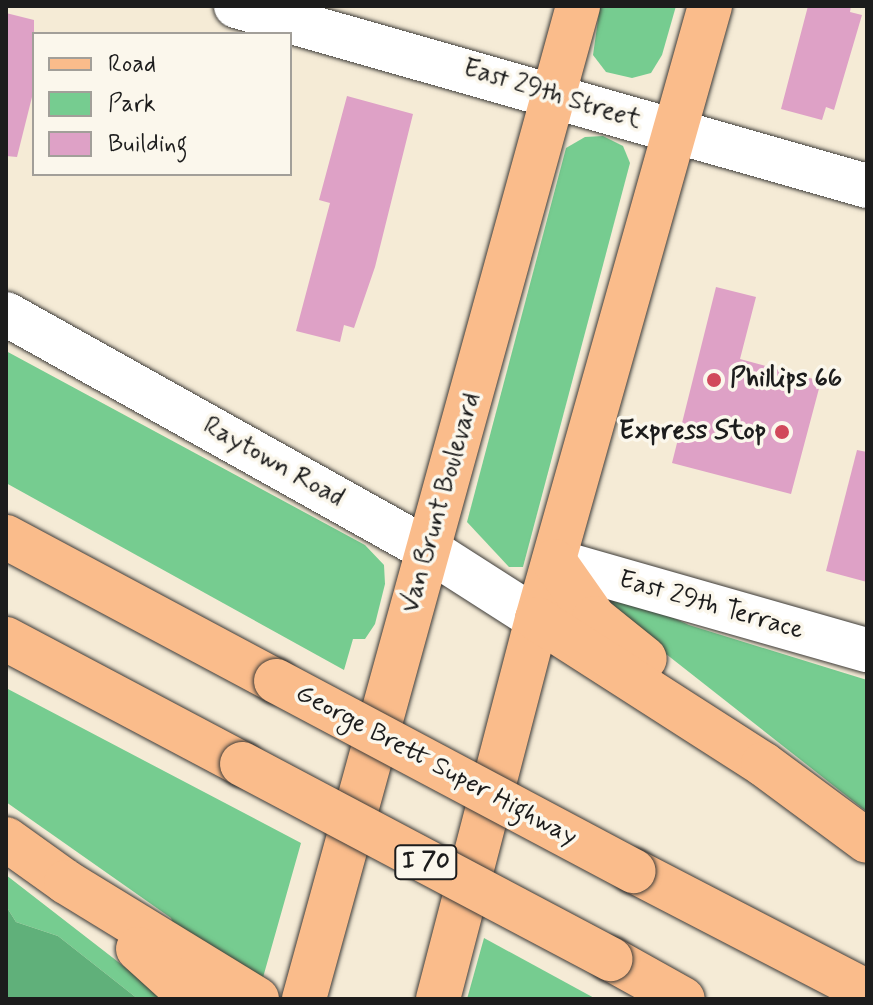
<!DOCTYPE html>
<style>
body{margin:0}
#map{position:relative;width:873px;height:1005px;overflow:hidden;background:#f5ebd6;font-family:Mynerve,sans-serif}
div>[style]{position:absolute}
.green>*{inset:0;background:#76cc90}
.forest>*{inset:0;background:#60b07a}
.building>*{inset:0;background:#dea1c6}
.roads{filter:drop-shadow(0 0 2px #3d3b38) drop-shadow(0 0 2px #3d3b38)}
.minor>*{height:44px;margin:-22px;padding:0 22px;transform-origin:22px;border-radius:22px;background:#fff}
.major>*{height:44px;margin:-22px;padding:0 22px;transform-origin:22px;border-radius:22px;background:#fabc8b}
.highway>*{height:44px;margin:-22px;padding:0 22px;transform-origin:22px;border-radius:22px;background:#fabc8b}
.bridges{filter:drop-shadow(0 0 2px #3d3b38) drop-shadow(0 0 2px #3d3b38)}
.highway-bridge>*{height:44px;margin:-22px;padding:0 22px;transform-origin:22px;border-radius:22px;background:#fabc8b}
.dots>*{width:22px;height:22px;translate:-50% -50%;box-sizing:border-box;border:4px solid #fbf7ec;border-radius:50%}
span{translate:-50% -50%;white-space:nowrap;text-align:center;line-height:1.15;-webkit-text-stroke:7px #fbf7ec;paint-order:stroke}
.shield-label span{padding:2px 6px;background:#fbf7ec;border:2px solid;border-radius:6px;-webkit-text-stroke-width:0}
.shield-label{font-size:24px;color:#1c1c1c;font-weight:700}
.street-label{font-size:26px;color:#1c1c1c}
.poi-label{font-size:26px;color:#1c1c1c;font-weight:700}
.left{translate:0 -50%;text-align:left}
.right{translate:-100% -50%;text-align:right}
.frame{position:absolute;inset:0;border:8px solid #1c1c1c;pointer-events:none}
.legend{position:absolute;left:32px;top:32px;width:260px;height:144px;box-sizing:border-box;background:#fbf7ec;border:2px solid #a29f99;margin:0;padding:10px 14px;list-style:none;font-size:24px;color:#1c1c1c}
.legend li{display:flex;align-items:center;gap:16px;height:40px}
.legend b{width:40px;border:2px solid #a29f99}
</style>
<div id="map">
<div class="green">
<i style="clip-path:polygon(600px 6px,676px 6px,662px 55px,651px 73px,632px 78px,606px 72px,593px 55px)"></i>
<i style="clip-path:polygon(603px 136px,623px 146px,630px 163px,523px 567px,509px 567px,467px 522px,566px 148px,585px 137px)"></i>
<i style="clip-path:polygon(6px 351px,365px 545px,384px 565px,385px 584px,375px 624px,365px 639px,353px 639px,344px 670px,6px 483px)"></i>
<i style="clip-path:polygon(617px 592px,689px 625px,867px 680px,867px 812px,605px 606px)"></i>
<i style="clip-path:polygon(6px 688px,301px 843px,262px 981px,176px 932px,171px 918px,6px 802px)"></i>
<i style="clip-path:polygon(6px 875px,166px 999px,138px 999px,58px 936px,16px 922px,6px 906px)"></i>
<i style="clip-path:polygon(484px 938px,596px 999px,467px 999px)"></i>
</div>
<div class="forest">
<i style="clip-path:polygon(6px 906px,16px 922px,58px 936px,138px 999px,6px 999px)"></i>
</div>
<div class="building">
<i style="clip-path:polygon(808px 6px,851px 6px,850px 12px,862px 15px,834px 110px,826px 107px,822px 120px,781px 109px)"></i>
<i style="clip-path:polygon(6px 13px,34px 20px,34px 89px,17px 157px,6px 156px)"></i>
<i style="clip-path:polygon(347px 96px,413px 114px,375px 267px,354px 328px,344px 325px,340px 342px,296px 331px,330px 203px,319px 200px)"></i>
<i style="clip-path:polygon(716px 287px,756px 297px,740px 359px,821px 381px,791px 494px,672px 463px)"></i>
<i style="clip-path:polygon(857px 450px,867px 452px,867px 582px,826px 571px)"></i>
</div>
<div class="roads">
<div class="minor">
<i style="left:236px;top:6px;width:656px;rotate:15.92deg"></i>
<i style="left:6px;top:314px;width:484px;rotate:29.2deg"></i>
<i style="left:429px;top:550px;width:128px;rotate:32.6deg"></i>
<i style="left:554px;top:561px;width:325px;rotate:15.9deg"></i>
</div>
<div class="major">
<i style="left:304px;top:999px;width:1030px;rotate:-74.57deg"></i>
<i style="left:438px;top:999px;width:393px;rotate:-75.4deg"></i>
<i style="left:537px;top:619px;width:637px;rotate:-74.24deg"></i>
</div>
<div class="highway">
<i style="left:6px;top:537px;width:306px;rotate:28.1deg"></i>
<i style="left:554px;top:561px;width:70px;rotate:54.9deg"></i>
<i style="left:594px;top:618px;width:65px;rotate:38.8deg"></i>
<i style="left:537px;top:619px;width:269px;rotate:32.7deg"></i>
<i style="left:763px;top:764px;width:129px;rotate:36.5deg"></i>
<i style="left:6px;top:639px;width:267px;rotate:27.9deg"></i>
<i style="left:6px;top:839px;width:74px;rotate:35.6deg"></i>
<i style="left:66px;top:882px;width:224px;rotate:31.5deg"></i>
<i style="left:634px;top:871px;width:263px;rotate:27.4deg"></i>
<i style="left:138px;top:949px;width:74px;rotate:42.3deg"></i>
<i style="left:611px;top:959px;width:82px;rotate:29.1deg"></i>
</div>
</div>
<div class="bridges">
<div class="highway-bridge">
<i style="left:276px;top:681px;width:405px;rotate:28deg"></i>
<i style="left:242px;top:764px;width:417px;rotate:27.9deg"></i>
</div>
</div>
<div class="dots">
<i style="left:714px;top:380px;background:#d1495b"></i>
<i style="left:782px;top:432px;background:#d1495b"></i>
</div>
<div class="shield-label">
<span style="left:426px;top:862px">I 70</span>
</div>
<div class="street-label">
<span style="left:552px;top:95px;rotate:17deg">East 29th Street</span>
<span style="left:273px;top:463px;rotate:29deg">Raytown Road</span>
<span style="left:442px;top:503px;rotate:-74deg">Van Brunt Boulevard</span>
<span style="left:711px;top:606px;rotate:16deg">East 29th Terrace</span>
<span style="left:436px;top:766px;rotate:28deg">George Brett Super Highway</span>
</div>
<div class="poi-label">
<span class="left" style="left:730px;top:380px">Phillips 66</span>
<span class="right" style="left:766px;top:432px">Express Stop</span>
</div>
<div class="frame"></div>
<ul class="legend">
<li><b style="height:10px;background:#fabc8b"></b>Road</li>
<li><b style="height:22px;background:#76cc90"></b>Park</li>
<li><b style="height:22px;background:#dea1c6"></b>Building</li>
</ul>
</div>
